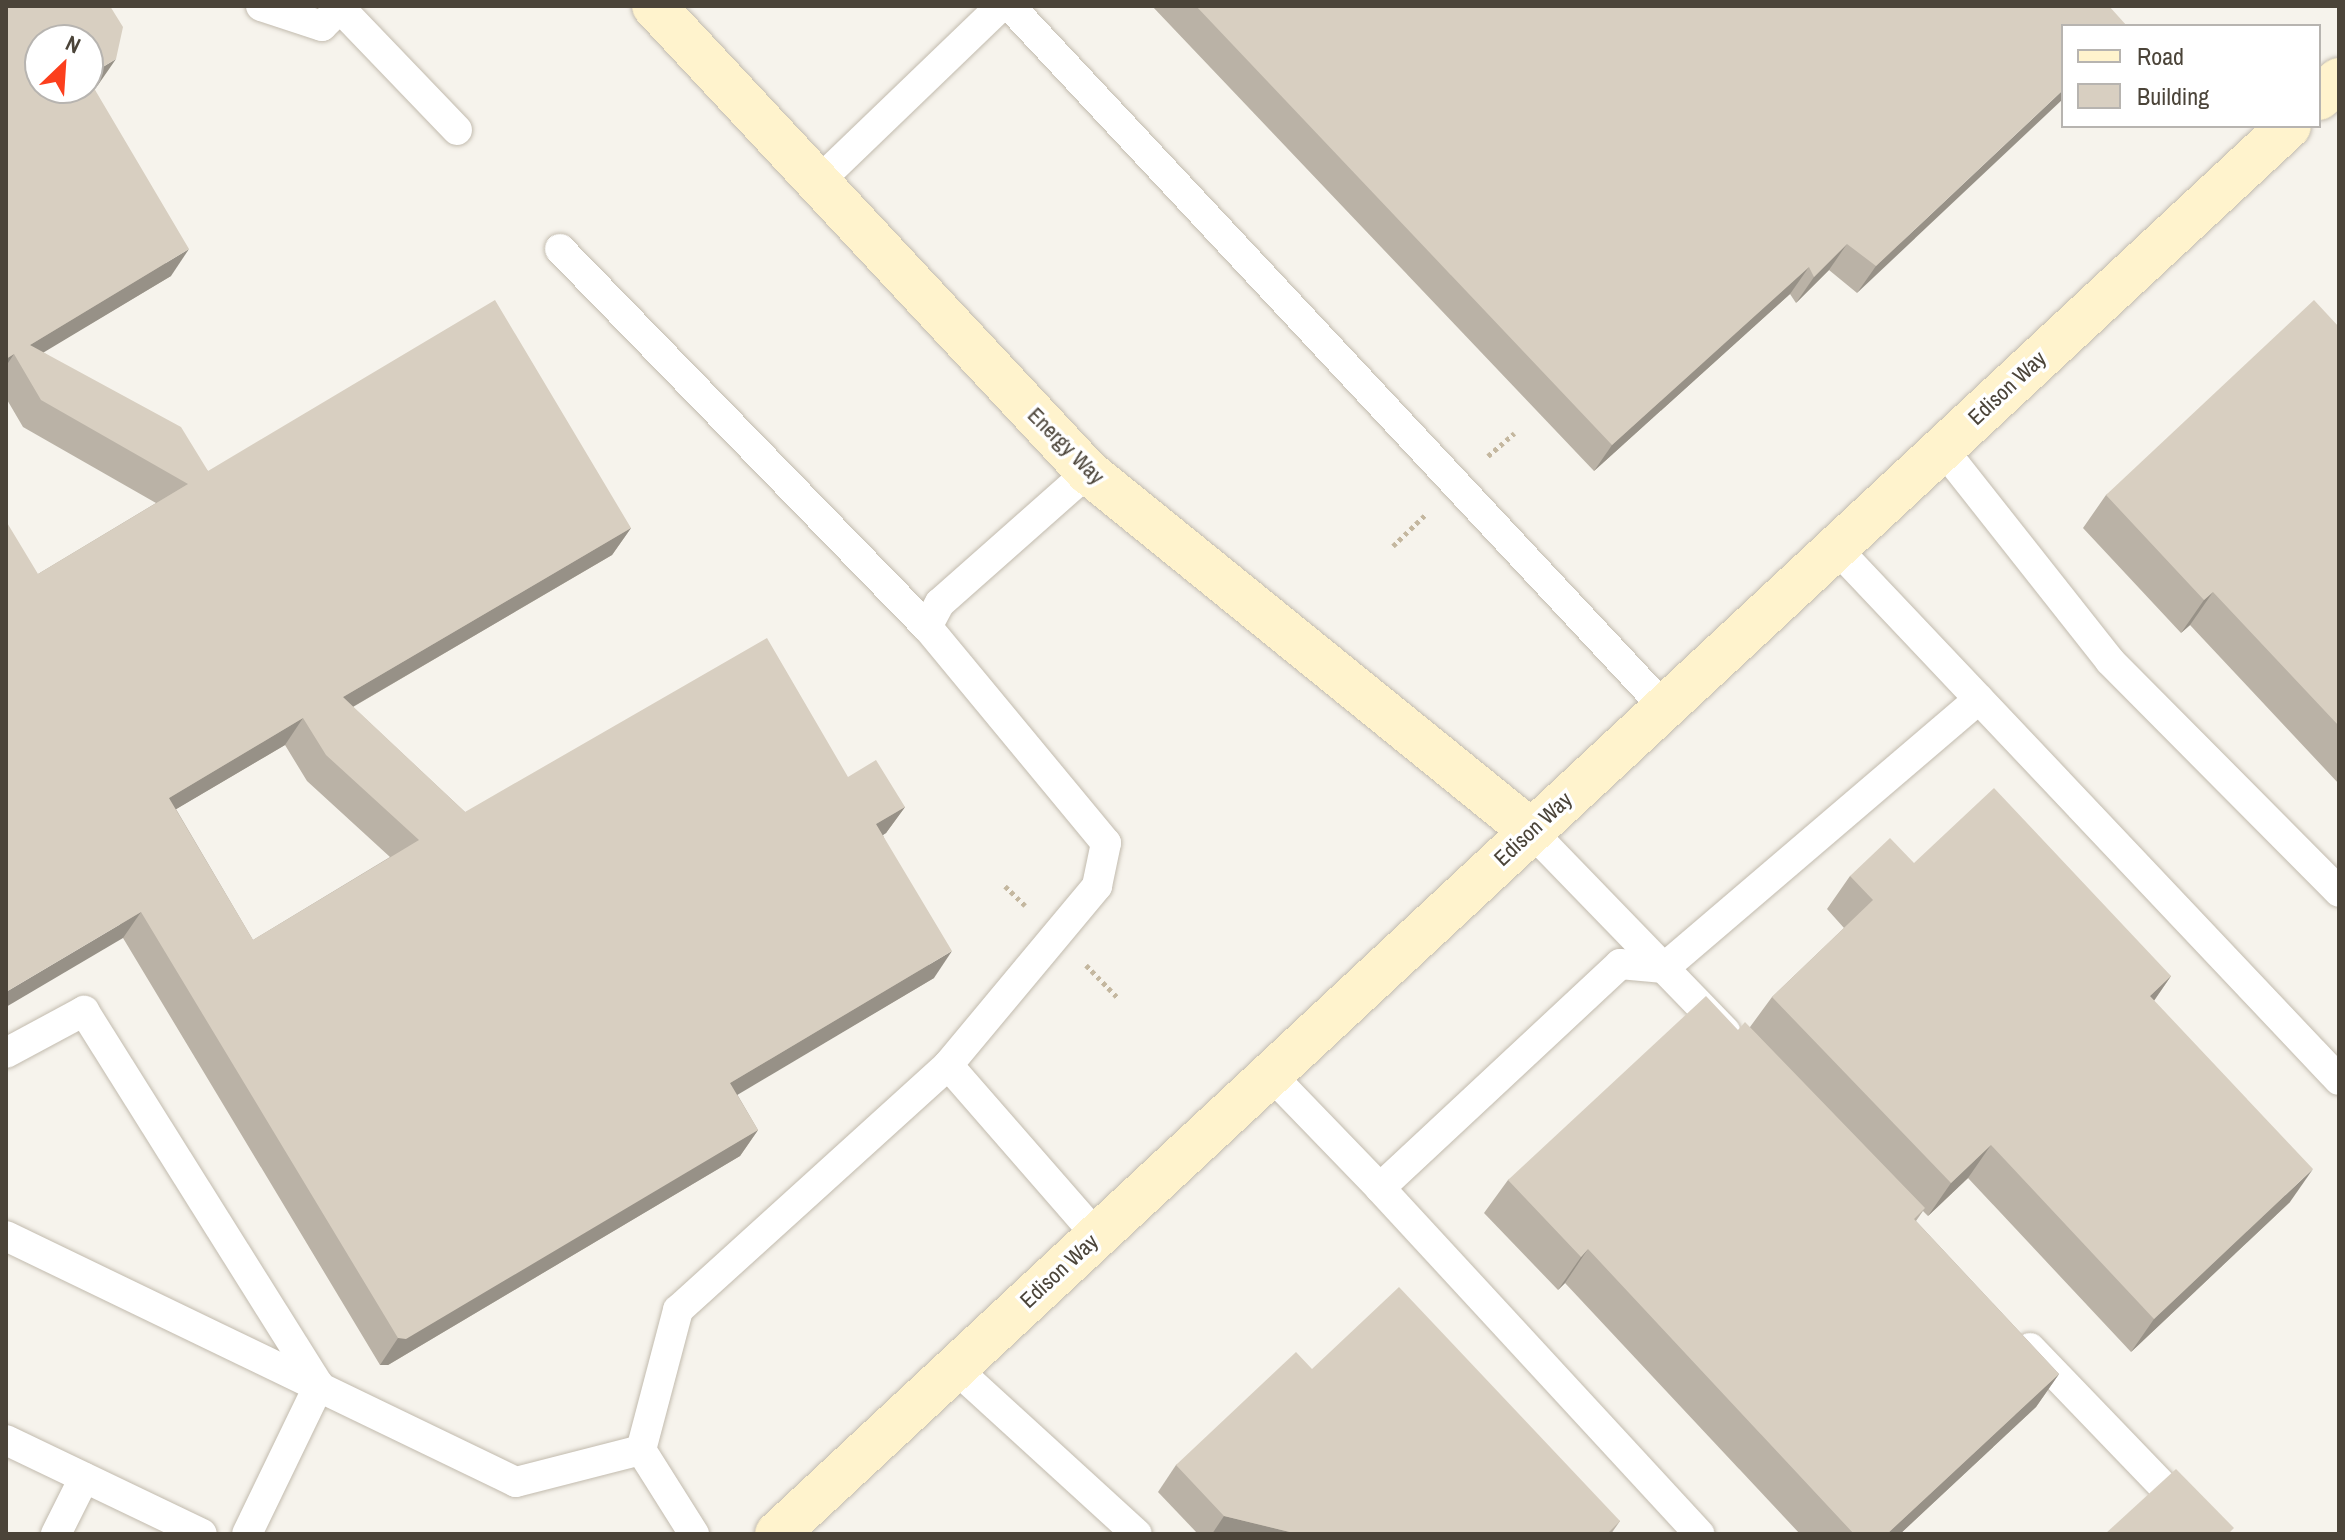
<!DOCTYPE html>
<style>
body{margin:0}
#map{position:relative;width:2345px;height:1540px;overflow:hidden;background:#f6f3ec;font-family:"Archivo Narrow",sans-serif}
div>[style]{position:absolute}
.path>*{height:5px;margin-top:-2.5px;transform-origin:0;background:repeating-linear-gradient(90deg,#c4b79f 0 4px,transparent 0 8px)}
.roads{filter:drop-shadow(0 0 2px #c2bbae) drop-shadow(0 0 2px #c2bbae)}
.lane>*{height:30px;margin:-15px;padding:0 15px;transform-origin:15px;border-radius:15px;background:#fff}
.secondary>*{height:44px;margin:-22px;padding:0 22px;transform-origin:22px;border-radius:22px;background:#fff3cd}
.wall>*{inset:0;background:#bab2a6}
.shaded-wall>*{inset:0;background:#979187}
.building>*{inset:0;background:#d8cfc1}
span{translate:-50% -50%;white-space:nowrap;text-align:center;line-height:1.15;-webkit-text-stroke:7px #fff;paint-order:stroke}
.street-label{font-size:22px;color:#4b4439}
.frame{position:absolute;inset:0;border:8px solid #4b4439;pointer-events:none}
.legend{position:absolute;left:2061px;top:24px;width:260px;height:104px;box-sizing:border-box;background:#fff;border:2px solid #b7b4b0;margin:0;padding:10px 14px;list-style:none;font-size:24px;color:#4b4439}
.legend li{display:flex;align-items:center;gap:16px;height:40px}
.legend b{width:40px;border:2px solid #b7b4b0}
.north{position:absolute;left:24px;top:24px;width:80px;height:80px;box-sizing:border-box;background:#fff;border:2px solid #b7b4b0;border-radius:50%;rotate:25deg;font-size:22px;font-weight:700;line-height:32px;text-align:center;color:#4b4439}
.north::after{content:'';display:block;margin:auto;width:28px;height:36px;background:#fc3f1d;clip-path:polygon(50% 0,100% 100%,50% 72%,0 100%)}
</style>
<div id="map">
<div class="path">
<i style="left:1488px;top:456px;width:35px;rotate:-41deg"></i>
<i style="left:1393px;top:546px;width:45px;rotate:-44.1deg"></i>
<i style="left:1005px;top:886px;width:28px;rotate:44deg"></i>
<i style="left:1086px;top:965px;width:46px;rotate:45.9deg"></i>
</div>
<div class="roads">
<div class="lane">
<i style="left:261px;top:6px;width:64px;rotate:18.2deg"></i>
<i style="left:322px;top:26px;width:28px;rotate:-45deg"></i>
<i style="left:1010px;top:6px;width:959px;rotate:46.99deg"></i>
<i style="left:340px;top:8px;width:169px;rotate:46.2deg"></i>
<i style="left:817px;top:183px;width:255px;rotate:-43.9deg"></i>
<i style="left:560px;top:249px;width:527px;rotate:45.85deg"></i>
<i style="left:1942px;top:448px;width:271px;rotate:51.7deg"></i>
<i style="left:2110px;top:661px;width:325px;rotate:45.2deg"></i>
<i style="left:1836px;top:548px;width:732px;rotate:46.6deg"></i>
<i style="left:1531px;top:831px;width:279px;rotate:45.9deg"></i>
<i style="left:6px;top:1053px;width:89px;rotate:-28.3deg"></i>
<i style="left:84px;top:1011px;width:442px;rotate:57.9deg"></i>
<i style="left:319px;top:1385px;width:165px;rotate:115.8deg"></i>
<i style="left:948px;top:1065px;width:233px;rotate:-50.2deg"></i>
<i style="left:1097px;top:886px;width:44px;rotate:-78.2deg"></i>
<i style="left:1106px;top:843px;width:281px;rotate:-129.6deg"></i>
<i style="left:927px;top:627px;width:27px;rotate:-62deg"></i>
<i style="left:940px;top:603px;width:198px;rotate:-41.5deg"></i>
<i style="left:1270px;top:1074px;width:158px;rotate:46deg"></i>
<i style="left:1380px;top:1188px;width:328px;rotate:-43deg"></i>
<i style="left:1620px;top:964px;width:44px;rotate:5.2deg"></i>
<i style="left:1664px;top:968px;width:414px;rotate:-40.5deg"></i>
<i style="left:1380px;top:1188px;width:471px;rotate:47.3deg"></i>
<i style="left:6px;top:1236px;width:566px;rotate:25.75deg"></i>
<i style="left:516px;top:1482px;width:129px;rotate:-14.4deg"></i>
<i style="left:2030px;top:1348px;width:258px;rotate:46.1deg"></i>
<i style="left:955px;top:1368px;width:246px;rotate:42.4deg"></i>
<i style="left:6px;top:1440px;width:217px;rotate:25.6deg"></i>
<i style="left:56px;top:1534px;width:63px;rotate:-63.4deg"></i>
<i style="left:694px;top:1534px;width:99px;rotate:-122.2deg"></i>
<i style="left:641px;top:1450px;width:145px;rotate:-75.2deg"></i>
<i style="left:678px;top:1310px;width:365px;rotate:-42.2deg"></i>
<i style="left:948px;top:1065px;width:227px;rotate:48.9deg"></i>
</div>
<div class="secondary">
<i style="left:654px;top:6px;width:637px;rotate:47.04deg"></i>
<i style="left:1088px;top:472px;width:570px;rotate:39.02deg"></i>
<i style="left:2319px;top:98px;width:27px;rotate:-42deg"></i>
<i style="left:777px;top:1534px;width:2066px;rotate:-42.96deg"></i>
</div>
</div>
<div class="wall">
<i style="clip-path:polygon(evenodd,6px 6px,98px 85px,94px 88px,171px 276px,43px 352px,208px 471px,631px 528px,612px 555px,353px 707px,465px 812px,848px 777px,905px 807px,886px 833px,883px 835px,934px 978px,737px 1094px,758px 1130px,740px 1156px,388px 1365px,380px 1365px,123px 938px,38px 574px,156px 503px,23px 427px,6px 398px,6px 6px,285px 745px,307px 781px,390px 857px,253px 940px,176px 809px,285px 745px)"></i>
<i style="clip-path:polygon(1152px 6px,2109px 6px,1857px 293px,1829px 270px,1796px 303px,1790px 294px,1594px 471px)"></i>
<i style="clip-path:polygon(2339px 327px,2339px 784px,2190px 625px,2181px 633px,2083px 528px,2106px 495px)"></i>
<i style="clip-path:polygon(1914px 863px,2171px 976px,2154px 1001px,2290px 1202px,2131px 1352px,1968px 1178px,1928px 1216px,1923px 1211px,1916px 1221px,2059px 1374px,2036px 1407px,1900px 1534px,1800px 1534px,1565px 1283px,1558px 1290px,1484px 1213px,1508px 1180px,1738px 1030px,1750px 1027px,1772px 997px,1844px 928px,1827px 909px,1850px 876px)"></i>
<i style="clip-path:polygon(1312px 1369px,1620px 1521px,1611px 1534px,1198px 1534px,1158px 1492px,1176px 1465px)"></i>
</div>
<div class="shaded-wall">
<i style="clip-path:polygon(116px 59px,98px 85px,68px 103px,88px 88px,88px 76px)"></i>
<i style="clip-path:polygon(2063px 90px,2063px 99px,1857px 293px,1876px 266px)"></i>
<i style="clip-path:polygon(1847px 244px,1829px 270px,1796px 303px,1814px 277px)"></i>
<i style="clip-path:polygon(189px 249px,171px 276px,21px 366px,30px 345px)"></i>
<i style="clip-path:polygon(1809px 267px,1790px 294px,1594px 471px,1612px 445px)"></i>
<i style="clip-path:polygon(14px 354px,6px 366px,6px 359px)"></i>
<i style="clip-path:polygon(631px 528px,612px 555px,325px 723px,343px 697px)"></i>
<i style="clip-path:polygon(2213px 592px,2190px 625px,2181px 633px,2204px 600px)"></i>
<i style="clip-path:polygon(303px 718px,285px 745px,151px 824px,169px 798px)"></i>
<i style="clip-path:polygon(905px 807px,886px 833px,858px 851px,876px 824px)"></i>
<i style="clip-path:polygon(141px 912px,123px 938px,6px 1007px,6px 992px)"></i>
<i style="clip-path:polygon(952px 951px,934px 978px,712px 1110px,730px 1083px)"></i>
<i style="clip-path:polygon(2171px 976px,2148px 1009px,2150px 996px)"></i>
<i style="clip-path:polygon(758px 1130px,740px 1156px,388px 1365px,380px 1365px,398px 1338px)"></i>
<i style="clip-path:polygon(1991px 1145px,1968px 1178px,1928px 1216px,1951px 1183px)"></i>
<i style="clip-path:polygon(2313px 1169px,2290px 1202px,2131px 1352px,2154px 1319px)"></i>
<i style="clip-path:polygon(1588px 1249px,1565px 1283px,1558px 1290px,1581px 1257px)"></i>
<i style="clip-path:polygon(2059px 1374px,2036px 1407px,1900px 1534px,1887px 1534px)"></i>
<i style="clip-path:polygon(1224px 1516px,1298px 1534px,1212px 1534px)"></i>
</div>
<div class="building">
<i style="clip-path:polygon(evenodd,6px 6px,110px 6px,123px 27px,116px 59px,88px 76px,88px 40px,40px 40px,40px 88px,88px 88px,88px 78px,189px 249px,30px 345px,181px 427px,208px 471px,495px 300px,631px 528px,343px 697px,465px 812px,767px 638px,848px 777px,876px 760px,905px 807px,876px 824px,952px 951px,730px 1083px,758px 1130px,406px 1339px,398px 1338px,141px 912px,6px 992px,6px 521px,38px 574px,188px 484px,41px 400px,14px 354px,6px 359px,6px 6px,303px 718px,326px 755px,419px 840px,253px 940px,169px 798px,303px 718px)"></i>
<i style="clip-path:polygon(1196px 6px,2109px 6px,2127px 26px,2063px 26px,2063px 90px,1876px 266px,1847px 244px,1814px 277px,1809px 267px,1612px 445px)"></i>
<i style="clip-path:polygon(2314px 300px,2339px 327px,2339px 726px,2213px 592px,2204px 600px,2106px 495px)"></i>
<i style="clip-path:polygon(1994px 788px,2171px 976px,2150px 996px,2313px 1169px,2154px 1319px,1991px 1145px,1951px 1183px,1772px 997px,1873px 900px,1850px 876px,1890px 838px,1914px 863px)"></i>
<i style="clip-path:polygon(1706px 996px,1738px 1030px,1745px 1022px,1925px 1208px,1914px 1219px,2059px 1374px,1887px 1534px,1854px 1534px,1588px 1249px,1581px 1257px,1508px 1180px)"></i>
<i style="clip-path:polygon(1399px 1287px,1620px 1521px,1607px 1534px,1298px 1534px,1224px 1516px,1176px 1465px,1296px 1352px,1312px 1369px)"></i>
<i style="clip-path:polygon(2176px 1469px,2234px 1528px,2228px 1534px,2105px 1534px)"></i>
</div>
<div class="street-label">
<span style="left:2007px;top:388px;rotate:-43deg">Edison Way</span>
<span style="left:1066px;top:446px;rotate:45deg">Energy Way</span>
<span style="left:1533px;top:829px;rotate:-43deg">Edison Way</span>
<span style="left:1059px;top:1271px;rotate:-43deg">Edison Way</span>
</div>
<div class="frame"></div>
<ul class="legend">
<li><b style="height:10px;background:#fff3cd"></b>Road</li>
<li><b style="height:22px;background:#d8cfc1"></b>Building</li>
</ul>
<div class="north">N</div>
</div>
